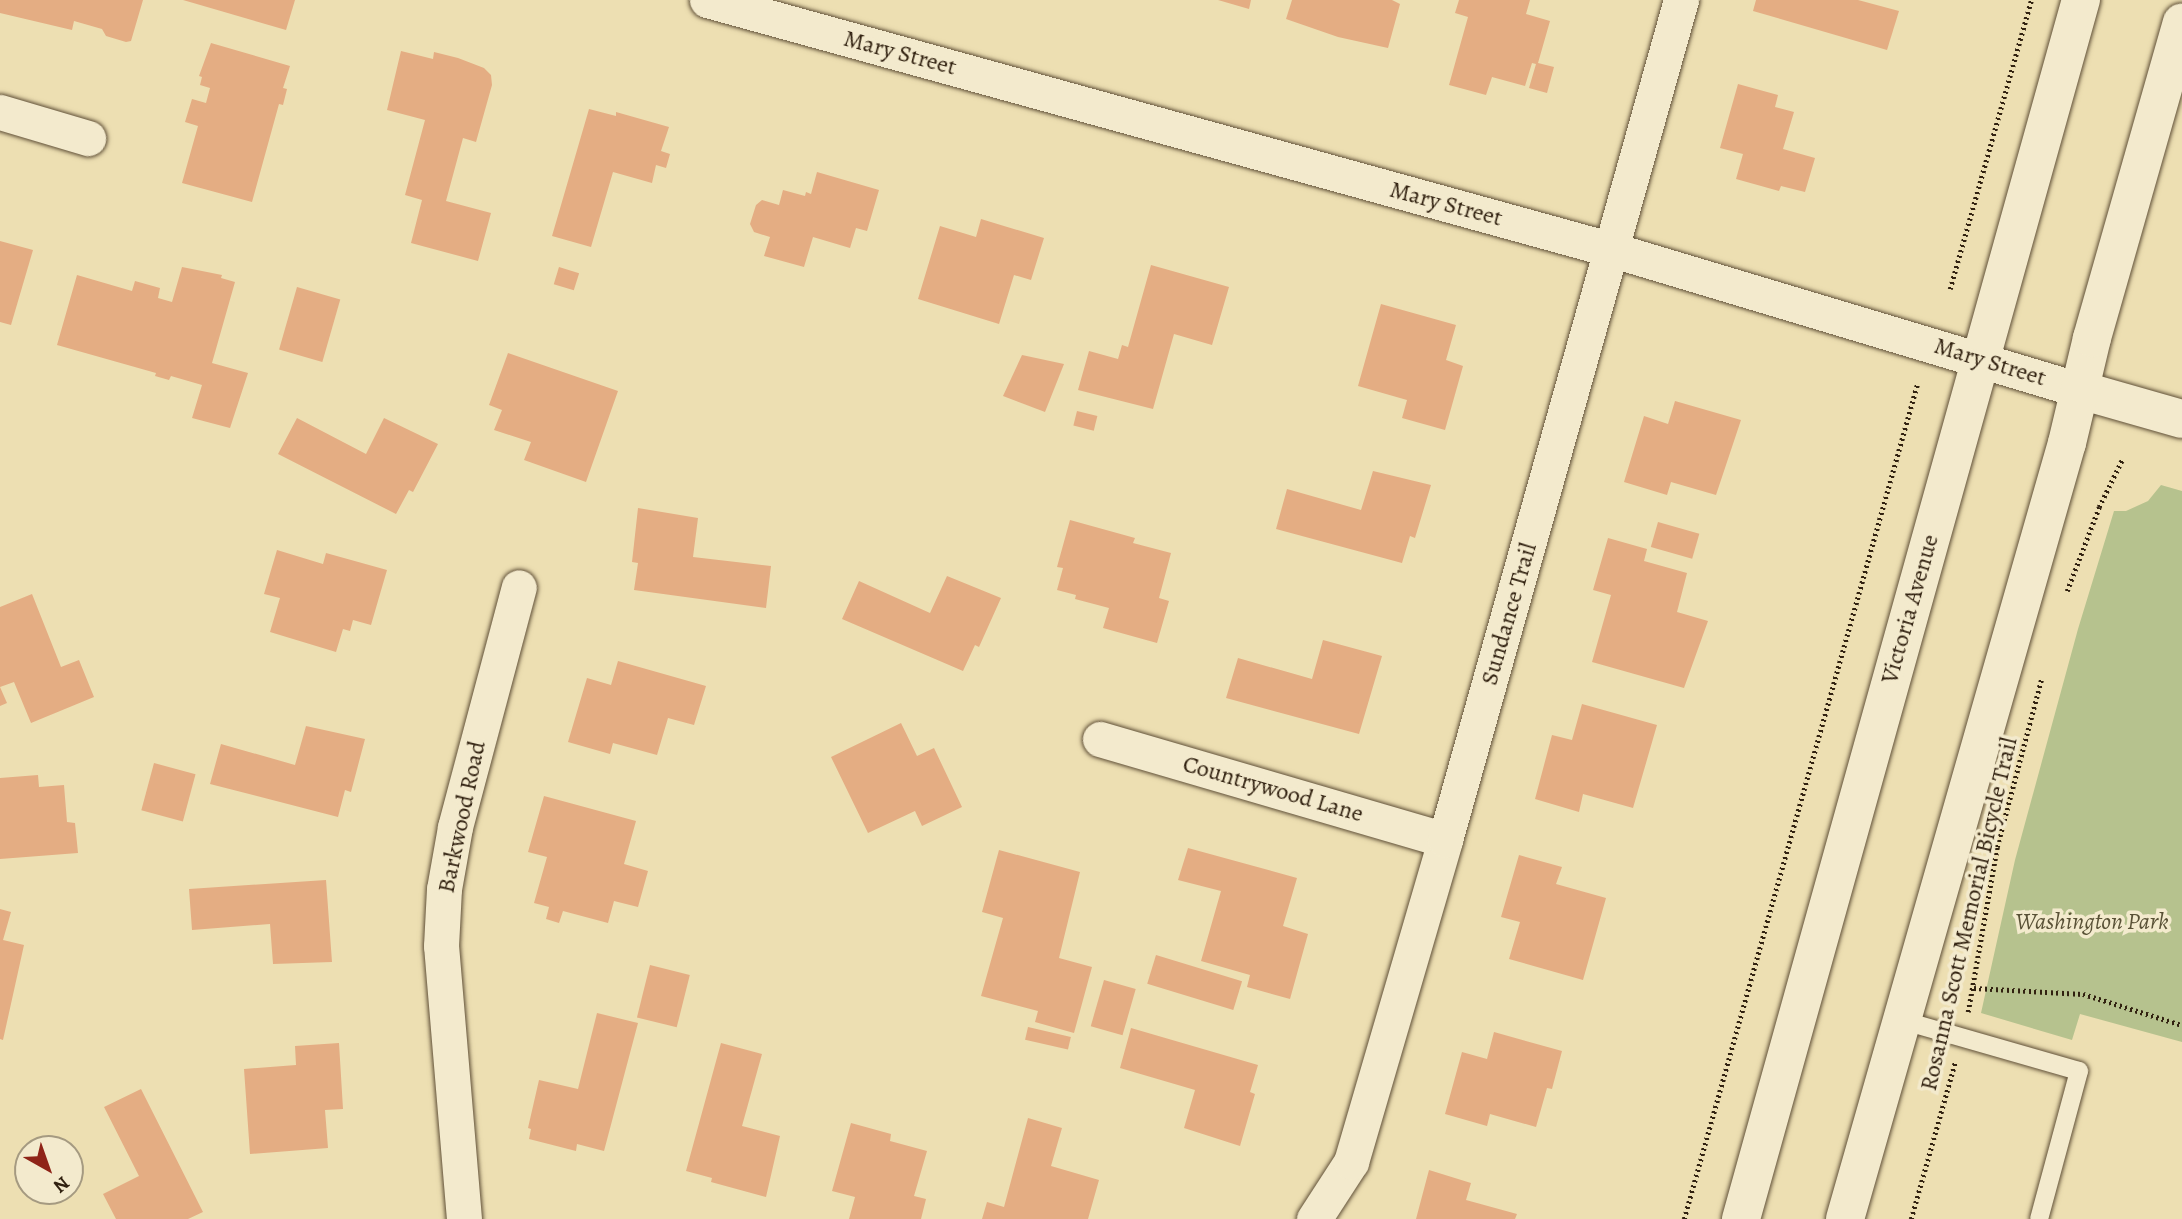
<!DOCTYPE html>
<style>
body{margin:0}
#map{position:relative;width:2182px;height:1219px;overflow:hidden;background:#eddfb2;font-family:Alegreya,serif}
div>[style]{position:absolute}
.green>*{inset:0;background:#b6c28e}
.building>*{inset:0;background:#e4ad83;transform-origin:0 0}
.path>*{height:4.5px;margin-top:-2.25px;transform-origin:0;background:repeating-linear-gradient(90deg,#312110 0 2px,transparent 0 5.5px)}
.roads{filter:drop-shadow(0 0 2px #605038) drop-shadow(0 0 2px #605038)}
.service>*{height:18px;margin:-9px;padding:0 9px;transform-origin:9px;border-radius:9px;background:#f3eacd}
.minor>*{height:35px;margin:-17.5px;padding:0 17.5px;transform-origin:17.5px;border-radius:17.5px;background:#f3eacd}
.tertiary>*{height:38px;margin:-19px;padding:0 19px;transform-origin:19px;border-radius:19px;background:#f3eacd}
.secondary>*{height:38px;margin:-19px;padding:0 19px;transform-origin:19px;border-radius:19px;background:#f3eacd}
span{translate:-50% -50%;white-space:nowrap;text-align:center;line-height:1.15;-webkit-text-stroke:7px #f3eacd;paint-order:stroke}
.street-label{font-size:24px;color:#312110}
.park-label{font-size:24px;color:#595136;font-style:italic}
.north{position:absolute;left:14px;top:1135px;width:70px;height:70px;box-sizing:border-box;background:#f3eacd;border:2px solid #a59a81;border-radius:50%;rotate:140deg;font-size:19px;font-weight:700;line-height:28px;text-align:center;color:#312110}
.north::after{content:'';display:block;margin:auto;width:24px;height:32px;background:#8f2418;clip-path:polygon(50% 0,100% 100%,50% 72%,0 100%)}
</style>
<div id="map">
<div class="green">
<i style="clip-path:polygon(2161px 485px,2182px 491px,2182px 1042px,2080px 1014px,2072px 1040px,1981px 1013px,2015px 860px,2078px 629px,2114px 511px,2126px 511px,2148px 501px)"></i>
</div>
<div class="building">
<i style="clip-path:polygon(0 0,143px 0,131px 41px,126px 42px,106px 36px,102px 29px,74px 21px,72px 30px,0 13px)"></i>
<i style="clip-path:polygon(183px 0,295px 0,286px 30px)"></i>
<i style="clip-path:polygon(1218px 0,1251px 0,1249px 9px)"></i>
<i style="clip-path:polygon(1292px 0,1392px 0,1400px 4px,1388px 48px,1338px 37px,1286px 19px)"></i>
<i style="clip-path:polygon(1459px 0,1530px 0,1526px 14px,1550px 21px,1538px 63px,1554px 67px,1547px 93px,1529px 88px,1536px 64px,1532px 63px,1525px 86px,1492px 77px,1486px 95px,1449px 85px,1468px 17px,1455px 13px)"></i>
<i style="clip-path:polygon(1756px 0,1858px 0,1899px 11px,1887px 50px,1753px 11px)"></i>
<i style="clip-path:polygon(211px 43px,290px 66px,283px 88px,287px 89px,283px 105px,279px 104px,252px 202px,182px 183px,198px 126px,185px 122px,192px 99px,206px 103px,210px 88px,200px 85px,202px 77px,199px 76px)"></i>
<i style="clip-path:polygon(401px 51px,433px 59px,434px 52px,458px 58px,484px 68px,491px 75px,492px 85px,476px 142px,463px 138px,446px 201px,491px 213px,478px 261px,411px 243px,422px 200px,405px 195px,425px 120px,387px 110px)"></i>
<i style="clip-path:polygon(1738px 84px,1778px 95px,1775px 107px,1794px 112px,1783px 149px,1815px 158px,1805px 192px,1781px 186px,1779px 191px,1736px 179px,1743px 154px,1720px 148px)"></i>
<i style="clip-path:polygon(589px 109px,616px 116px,616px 112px,669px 127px,661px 151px,670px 154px,666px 168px,656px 165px,652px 183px,613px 172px,591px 247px,552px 236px)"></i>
<i style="clip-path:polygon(817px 172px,879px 190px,867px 231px,856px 228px,850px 248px,813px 237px,804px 267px,764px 256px,770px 237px,754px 232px,750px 224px,756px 205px,762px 200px,779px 205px,783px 190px,805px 196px,806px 192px,811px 194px)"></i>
<i style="clip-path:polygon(981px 219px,1044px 238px,1031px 280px,1014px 275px,999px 324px,918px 299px,940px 226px,976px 237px)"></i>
<i style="clip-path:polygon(0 241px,33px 250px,11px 325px,0 322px)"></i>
<i style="clip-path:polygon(1151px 265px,1229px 287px,1212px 345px,1174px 334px,1153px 409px,1078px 390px,1089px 351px,1118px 359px,1122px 345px,1128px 347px)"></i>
<i style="clip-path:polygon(182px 267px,222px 275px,221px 278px,235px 282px,212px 363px,248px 373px,230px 428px,192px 418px,202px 385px,171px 376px,169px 380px,155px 376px,156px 373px,57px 345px,77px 275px,132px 291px,135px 281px,160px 288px,158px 298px,172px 302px)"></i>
<i style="left:559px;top:267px;width:21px;height:18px;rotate:17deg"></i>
<i style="left:297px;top:287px;width:45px;height:65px;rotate:16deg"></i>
<i style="clip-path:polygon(1381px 304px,1456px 325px,1446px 360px,1463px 366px,1445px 430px,1402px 418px,1407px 400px,1358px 386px)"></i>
<i style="clip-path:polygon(508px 353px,618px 391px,586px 482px,524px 460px,531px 442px,494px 430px,502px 410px,489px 405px)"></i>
<i style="clip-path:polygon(1022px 355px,1064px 364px,1045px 412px,1003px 396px)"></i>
<i style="clip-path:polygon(1675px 401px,1741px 420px,1716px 495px,1671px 482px,1667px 495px,1624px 482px,1644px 416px,1668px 424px)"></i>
<i style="left:1077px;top:411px;width:21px;height:15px;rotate:14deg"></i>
<i style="clip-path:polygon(297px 418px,366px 454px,384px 418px,438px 444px,413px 492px,409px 490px,396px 514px,278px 454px)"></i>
<i style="clip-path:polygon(1373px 471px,1431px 485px,1415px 538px,1410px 536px,1402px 563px,1276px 529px,1287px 489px,1361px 510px)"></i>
<i style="clip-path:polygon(638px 508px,698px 518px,693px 557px,771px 566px,766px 608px,634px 590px,638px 563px,632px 562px)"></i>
<i style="clip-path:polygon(1070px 520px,1135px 538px,1133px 543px,1171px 553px,1159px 598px,1169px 601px,1157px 643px,1103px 628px,1109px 608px,1075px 599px,1076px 595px,1057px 590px,1063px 568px,1057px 567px)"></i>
<i style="left:1658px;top:522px;width:43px;height:26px;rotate:16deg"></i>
<i style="clip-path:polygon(1608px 538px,1647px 549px,1644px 561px,1687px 573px,1677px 612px,1708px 621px,1684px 688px,1592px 662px,1611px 595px,1593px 590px)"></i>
<i style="clip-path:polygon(277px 550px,323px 564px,326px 553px,387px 570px,371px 625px,353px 620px,350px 631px,343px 629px,336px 652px,270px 632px,280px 598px,264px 594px)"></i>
<i style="clip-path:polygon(947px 576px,1001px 598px,979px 647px,975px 645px,963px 671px,842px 619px,859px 581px,930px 613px)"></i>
<i style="clip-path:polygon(32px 594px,61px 667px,79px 660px,94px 697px,31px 723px,14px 682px,0 687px,7px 703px,0 706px,0 607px)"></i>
<i style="clip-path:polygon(1323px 640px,1382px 656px,1359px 734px,1226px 698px,1238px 658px,1312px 679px)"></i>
<i style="clip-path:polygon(618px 661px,706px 686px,694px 725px,668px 718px,657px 755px,613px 743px,610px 754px,568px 742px,587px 678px,611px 685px)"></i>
<i style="clip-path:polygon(1582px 704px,1657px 725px,1633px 808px,1583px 794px,1579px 812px,1535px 799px,1552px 735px,1572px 740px)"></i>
<i style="clip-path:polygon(901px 723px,917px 756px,934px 748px,962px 807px,922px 826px,915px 811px,868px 833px,831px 757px)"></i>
<i style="clip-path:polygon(306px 726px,365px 739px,351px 792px,345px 790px,338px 817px,210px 784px,221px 744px,295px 765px)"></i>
<i style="left:154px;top:763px;width:43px;height:49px;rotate:15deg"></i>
<i style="clip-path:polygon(38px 775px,39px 787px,64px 785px,67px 822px,75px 823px,78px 853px,0 859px,0 778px)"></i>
<i style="clip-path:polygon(544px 796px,636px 821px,624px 864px,648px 871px,638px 907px,614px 901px,608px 923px,563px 911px,559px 923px,546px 919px,549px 907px,534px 903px,547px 857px,528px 852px)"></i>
<i style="clip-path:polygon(1188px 848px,1297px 878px,1283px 926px,1308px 934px,1290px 999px,1247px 987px,1250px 975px,1201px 961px,1221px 891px,1178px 880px)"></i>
<i style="clip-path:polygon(999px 850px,1080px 872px,1059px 958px,1092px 967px,1074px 1033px,1035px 1022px,1038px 1011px,981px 996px,1003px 918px,982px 912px)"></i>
<i style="clip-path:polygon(1519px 855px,1562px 867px,1556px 884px,1606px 898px,1583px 980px,1509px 959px,1520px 922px,1501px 917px)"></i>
<i style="clip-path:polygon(326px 880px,332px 962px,273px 964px,270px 924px,192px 930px,189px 889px)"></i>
<i style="clip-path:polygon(0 909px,11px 912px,3px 940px,24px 945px,3px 1040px,0 1039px)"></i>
<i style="left:1156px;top:955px;width:90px;height:30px;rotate:17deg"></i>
<i style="left:650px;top:965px;width:41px;height:54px;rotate:14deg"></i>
<i style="left:1104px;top:980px;width:33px;height:48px;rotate:16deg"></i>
<i style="clip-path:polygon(597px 1013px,638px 1023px,604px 1151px,577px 1144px,576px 1151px,529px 1139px,531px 1129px,528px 1128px,539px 1080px,578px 1089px)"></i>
<i style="left:1028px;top:1027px;width:44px;height:13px;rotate:13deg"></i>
<i style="clip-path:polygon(1131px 1028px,1258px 1065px,1250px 1092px,1255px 1094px,1240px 1146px,1184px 1128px,1195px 1090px,1120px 1068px)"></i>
<i style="clip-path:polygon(1494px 1032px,1562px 1051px,1552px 1089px,1547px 1088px,1536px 1127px,1490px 1114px,1487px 1126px,1445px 1114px,1462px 1052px,1487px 1059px)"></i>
<i style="clip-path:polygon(339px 1043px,343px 1109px,325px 1110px,328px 1148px,250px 1154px,244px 1069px,296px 1065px,295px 1046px)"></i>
<i style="clip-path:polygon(721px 1043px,762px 1054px,742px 1126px,780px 1136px,766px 1197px,711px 1182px,712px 1178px,686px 1171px)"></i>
<i style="clip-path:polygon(141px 1089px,203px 1212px,188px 1219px,116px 1219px,103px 1194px,139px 1176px,104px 1107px)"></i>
<i style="clip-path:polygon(1028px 1118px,1062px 1128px,1051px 1166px,1099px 1180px,1088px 1219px,982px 1219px,987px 1202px,1004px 1207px)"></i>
<i style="clip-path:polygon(851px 1123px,891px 1134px,890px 1141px,927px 1151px,914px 1196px,926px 1199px,921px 1219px,849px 1219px,855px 1197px,832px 1191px)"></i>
<i style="clip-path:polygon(1429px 1170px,1471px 1183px,1466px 1200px,1517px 1214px,1515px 1219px,1416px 1219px)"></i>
</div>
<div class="path">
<i style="left:1950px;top:289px;width:300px;rotate:-74.3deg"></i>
<i style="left:2067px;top:591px;width:90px;rotate:-69.1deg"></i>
<i style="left:2099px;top:507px;width:52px;rotate:-63.9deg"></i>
<i style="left:1974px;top:988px;width:109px;rotate:3.2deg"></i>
<i style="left:2083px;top:994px;width:104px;rotate:17.4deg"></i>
<i style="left:1968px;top:1012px;width:168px;rotate:-80deg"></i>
<i style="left:1997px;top:847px;width:173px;rotate:-75.2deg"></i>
<i style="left:1684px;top:1219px;width:866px;rotate:-74.39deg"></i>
<i style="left:1911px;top:1219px;width:163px;rotate:-74.3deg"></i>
</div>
<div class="roads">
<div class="service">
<i style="left:1901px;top:1020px;width:185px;rotate:16deg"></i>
<i style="left:2079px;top:1071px;width:153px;rotate:105.1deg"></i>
</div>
<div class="minor">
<i style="left:707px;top:0;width:940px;rotate:15.43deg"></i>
<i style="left:1613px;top:250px;width:488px;rotate:16.7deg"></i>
<i style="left:0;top:112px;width:92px;rotate:16.5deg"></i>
<i style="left:1100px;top:739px;width:359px;rotate:16.3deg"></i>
<i style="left:464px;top:1219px;width:274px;rotate:-94.8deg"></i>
<i style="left:441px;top:946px;width:57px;rotate:-87deg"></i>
<i style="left:444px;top:889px;width:63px;rotate:-79.9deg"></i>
<i style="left:455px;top:827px;width:248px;rotate:-75.1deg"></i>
<i style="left:1314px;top:1219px;width:68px;rotate:-57deg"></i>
<i style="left:1351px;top:1162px;width:335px;rotate:-73.7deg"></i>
<i style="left:1445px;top:840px;width:873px;rotate:-74.31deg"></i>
</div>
<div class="tertiary">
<i style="left:2080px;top:390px;width:106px;rotate:15.9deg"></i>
</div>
<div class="secondary">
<i style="left:1741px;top:1219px;width:1266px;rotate:-74.42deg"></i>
<i style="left:1845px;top:1219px;width:807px;rotate:-74.04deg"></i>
<i style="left:2067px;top:443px;width:108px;rotate:-76.6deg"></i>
<i style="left:2092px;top:338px;width:328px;rotate:-74.1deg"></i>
</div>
</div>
<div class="street-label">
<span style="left:900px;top:53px;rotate:15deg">Mary Street</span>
<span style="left:1446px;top:204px;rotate:15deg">Mary Street</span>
<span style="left:1990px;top:362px;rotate:17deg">Mary Street</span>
<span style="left:1910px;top:609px;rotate:-74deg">Victoria Avenue</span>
<span style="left:1509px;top:614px;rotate:-74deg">Sundance Trail</span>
<span style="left:1273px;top:789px;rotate:16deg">Countrywood Lane</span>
<span style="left:462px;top:817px;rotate:-78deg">Barkwood Road</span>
<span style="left:1969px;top:914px;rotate:-77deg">Rosanna Scott Memorial Bicycle Trail</span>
</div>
<div class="park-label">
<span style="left:2092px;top:922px">Washington Park</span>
</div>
<div class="north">N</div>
</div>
